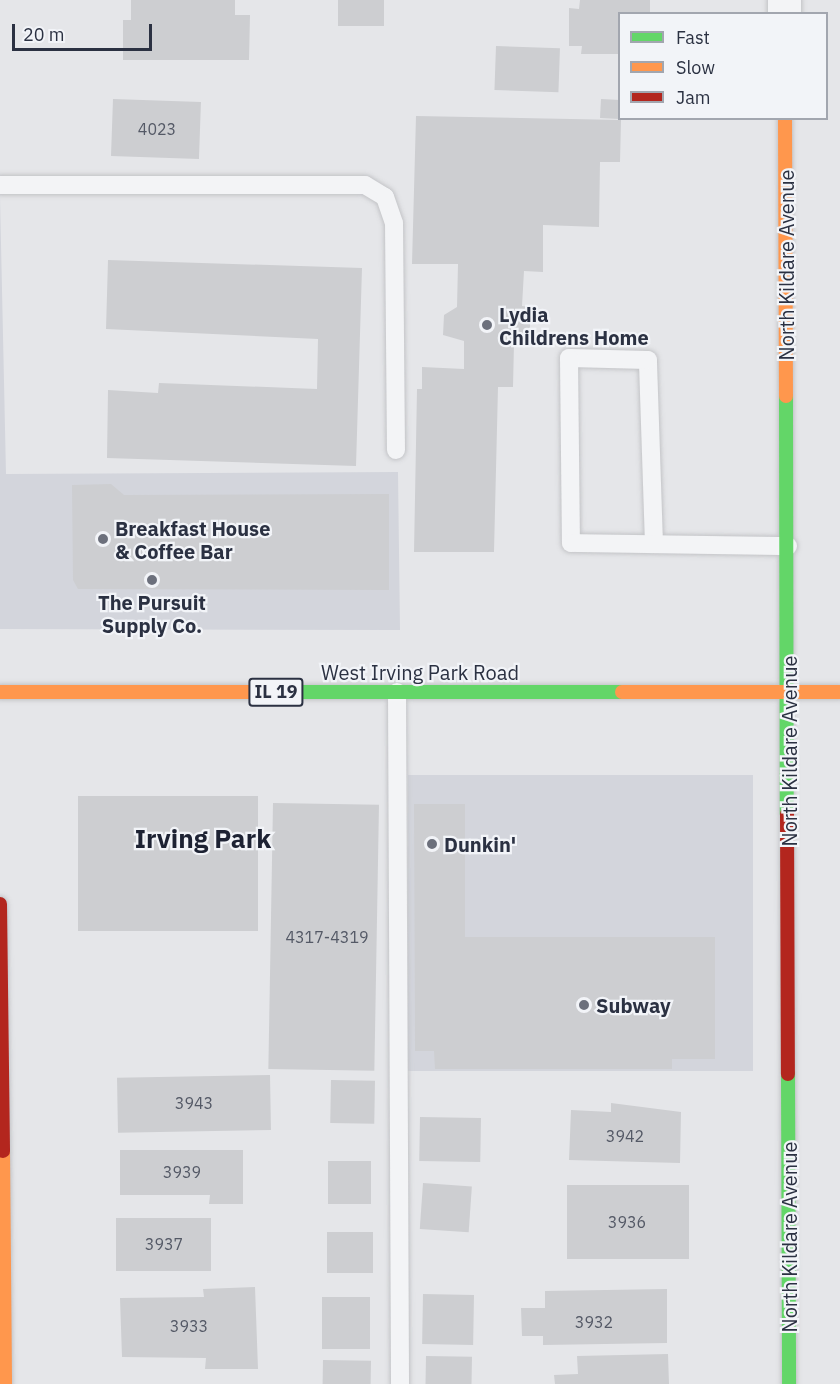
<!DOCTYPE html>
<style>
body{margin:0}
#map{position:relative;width:840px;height:1384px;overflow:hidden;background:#e5e6e9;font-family:"IBM Plex Sans",sans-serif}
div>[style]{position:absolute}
.built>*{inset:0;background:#d3d5dc;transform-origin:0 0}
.building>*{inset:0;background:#cdced1;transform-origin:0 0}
.roads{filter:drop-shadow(0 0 2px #c3c4c7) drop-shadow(0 0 2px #c3c4c7)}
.lane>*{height:18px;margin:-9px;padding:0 9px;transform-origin:9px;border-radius:9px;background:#f3f4f6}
.street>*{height:33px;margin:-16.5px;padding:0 16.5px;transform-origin:16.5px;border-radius:16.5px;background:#f3f4f6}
.fast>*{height:14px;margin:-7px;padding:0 7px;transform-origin:7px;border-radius:7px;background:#63d668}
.slow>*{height:14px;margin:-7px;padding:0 7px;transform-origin:7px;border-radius:7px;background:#ff974d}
.jam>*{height:14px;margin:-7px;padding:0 7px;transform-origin:7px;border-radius:7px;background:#b3261e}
.dots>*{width:16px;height:16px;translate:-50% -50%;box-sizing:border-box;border:3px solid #f2f4f8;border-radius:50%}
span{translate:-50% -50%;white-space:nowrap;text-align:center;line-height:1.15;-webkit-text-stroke:4.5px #f2f4f8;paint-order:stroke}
.number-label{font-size:16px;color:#545966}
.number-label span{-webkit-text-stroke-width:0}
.shield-label span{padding:2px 4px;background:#f2f4f8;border:2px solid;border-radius:4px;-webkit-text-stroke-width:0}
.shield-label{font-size:18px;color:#2b3142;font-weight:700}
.street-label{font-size:20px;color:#2b3142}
.poi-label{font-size:20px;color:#2b3142;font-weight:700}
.left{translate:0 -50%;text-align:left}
.district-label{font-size:26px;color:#1d2233;font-weight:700}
.legend{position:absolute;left:618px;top:12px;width:210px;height:108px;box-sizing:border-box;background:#f2f4f8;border:2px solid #a2a6af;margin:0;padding:8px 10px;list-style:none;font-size:18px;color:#2b3142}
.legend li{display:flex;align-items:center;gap:12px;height:30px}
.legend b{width:30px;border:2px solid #a2a6af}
.scale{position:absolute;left:12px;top:24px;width:140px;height:27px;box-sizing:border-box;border:3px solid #2b3142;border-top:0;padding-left:8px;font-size:18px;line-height:21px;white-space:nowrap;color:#2b3142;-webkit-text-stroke:4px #f2f4f8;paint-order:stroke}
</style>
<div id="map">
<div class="built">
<i style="clip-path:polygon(0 197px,6px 474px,398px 472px,400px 630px,0 629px)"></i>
<i style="left:408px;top:775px;width:345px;height:296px"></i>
</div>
<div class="building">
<i style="clip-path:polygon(131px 0,235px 0,235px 15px,250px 15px,249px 60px,123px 60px,123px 20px,131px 20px)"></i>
<i style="left:338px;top:0;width:46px;height:26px"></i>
<i style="clip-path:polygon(580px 0,650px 0,650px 14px,620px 14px,620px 54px,581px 54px,582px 46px,569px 46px,569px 8px,579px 9px)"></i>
<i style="left:496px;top:46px;width:64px;height:44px;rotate:2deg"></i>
<i style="left:113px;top:99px;width:88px;height:57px;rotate:2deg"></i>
<i style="left:601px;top:99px;width:19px;height:19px;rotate:3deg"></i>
<i style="clip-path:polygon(416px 116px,621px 120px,620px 162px,600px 162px,599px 227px,543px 225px,543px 272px,524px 271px,522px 306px,530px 307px,530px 344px,514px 343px,513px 387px,498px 387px,494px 552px,414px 552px,417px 389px,422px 389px,422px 367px,464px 369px,464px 341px,443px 335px,444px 315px,457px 307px,458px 264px,412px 264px)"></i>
<i style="clip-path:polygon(108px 260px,362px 268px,356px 466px,107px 458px,108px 390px,158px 393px,159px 383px,317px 389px,318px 339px,106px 329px)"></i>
<i style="clip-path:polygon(111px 484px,124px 495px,389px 494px,389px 590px,78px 589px,73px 580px,72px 485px)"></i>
<i style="left:78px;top:796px;width:180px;height:135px"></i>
<i style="left:273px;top:803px;width:106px;height:266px;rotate:1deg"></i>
<i style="clip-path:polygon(414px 804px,465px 804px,465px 937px,715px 937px,715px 1059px,672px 1059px,672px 1069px,435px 1069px,434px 1051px,415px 1051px)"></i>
<i style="left:270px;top:1075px;width:55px;height:153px;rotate:89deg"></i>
<i style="left:331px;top:1080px;width:44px;height:43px;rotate:1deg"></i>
<i style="clip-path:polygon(611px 1103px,681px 1112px,680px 1163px,569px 1160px,571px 1110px,611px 1112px)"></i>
<i style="left:420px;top:1117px;width:61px;height:44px;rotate:1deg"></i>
<i style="clip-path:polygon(120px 1150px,243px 1150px,243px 1204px,209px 1204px,210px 1195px,120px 1195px)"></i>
<i style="left:328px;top:1161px;width:43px;height:43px"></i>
<i style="left:423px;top:1183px;width:49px;height:46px;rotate:4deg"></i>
<i style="left:567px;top:1185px;width:122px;height:74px"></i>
<i style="left:116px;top:1218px;width:95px;height:53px"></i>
<i style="left:327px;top:1232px;width:46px;height:41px"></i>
<i style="clip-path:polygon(255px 1287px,258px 1369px,205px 1369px,206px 1358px,122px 1357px,120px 1298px,204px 1297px,203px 1289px)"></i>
<i style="clip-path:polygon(667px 1289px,667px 1343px,543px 1345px,543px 1336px,522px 1336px,521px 1308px,545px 1308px,545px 1291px)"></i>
<i style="left:423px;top:1294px;width:51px;height:50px;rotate:1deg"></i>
<i style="left:322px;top:1297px;width:48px;height:52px"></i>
<i style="clip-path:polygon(668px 1354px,669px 1384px,555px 1384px,554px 1375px,578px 1374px,577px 1356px)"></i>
<i style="left:426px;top:1356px;width:46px;height:28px;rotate:1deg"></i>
<i style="left:323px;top:1360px;width:48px;height:24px;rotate:1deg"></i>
</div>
<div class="roads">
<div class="lane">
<i style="left:0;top:185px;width:365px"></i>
<i style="left:365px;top:185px;width:23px;rotate:31deg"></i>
<i style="left:385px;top:197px;width:28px;rotate:71deg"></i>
<i style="left:394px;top:223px;width:227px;rotate:89.5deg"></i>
<i style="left:654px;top:544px;width:184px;rotate:-91.9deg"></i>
<i style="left:648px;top:360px;width:79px;rotate:-178.5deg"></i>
<i style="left:569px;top:358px;width:185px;rotate:89.4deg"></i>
<i style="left:571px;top:543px;width:217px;rotate:0.8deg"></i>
<i style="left:397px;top:692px;width:692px;rotate:89.75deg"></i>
</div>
<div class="street">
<i style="left:784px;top:0;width:14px;rotate:90deg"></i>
</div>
<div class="fast">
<i style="left:786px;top:396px;width:418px;rotate:89.9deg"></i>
<i style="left:290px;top:692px;width:332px"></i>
<i style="left:788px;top:1074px;width:310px;rotate:89.8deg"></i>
</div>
<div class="slow">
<i style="left:785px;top:118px;width:278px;rotate:89.8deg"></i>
<i style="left:0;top:692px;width:290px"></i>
<i style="left:622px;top:692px;width:218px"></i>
<i style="left:3px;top:1151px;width:233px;rotate:89.5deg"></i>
</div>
<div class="jam">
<i style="left:787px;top:814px;width:260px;rotate:89.8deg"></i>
<i style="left:0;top:904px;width:247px;rotate:89.3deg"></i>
</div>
</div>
<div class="dots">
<i style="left:487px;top:325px;background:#6c707c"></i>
<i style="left:103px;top:539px;background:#6c707c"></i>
<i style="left:152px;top:580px;background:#6c707c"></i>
<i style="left:432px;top:844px;background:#6c707c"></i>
<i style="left:584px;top:1005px;background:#6c707c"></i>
</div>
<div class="number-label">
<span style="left:157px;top:129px">4023</span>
<span style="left:327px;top:937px">4317-4319</span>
<span style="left:194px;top:1103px">3943</span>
<span style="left:625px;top:1136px">3942</span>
<span style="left:182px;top:1172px">3939</span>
<span style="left:627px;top:1222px">3936</span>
<span style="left:164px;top:1244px">3937</span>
<span style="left:594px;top:1322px">3932</span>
<span style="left:189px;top:1326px">3933</span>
</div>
<div class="shield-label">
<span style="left:276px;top:692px">IL 19</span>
</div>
<div class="street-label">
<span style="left:786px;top:265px;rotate:-90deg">North Kildare Avenue</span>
<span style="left:420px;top:672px">West Irving Park Road</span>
<span style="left:789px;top:751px;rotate:-90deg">North Kildare Avenue</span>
<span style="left:789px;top:1237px;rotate:-90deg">North Kildare Avenue</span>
</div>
<div class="poi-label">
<span class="left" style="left:499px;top:326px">Lydia<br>Childrens Home</span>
<span class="left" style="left:115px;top:540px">Breakfast House<br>&amp; Coffee Bar</span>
<span style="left:152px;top:614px">The Pursuit<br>Supply Co.</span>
<span class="left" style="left:444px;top:844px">Dunkin'</span>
<span class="left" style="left:596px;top:1005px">Subway</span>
</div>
<div class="district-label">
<span style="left:203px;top:839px">Irving Park</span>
</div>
<ul class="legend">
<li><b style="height:8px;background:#63d668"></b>Fast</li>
<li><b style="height:8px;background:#ff974d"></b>Slow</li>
<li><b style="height:8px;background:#b3261e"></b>Jam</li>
</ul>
<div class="scale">20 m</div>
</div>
